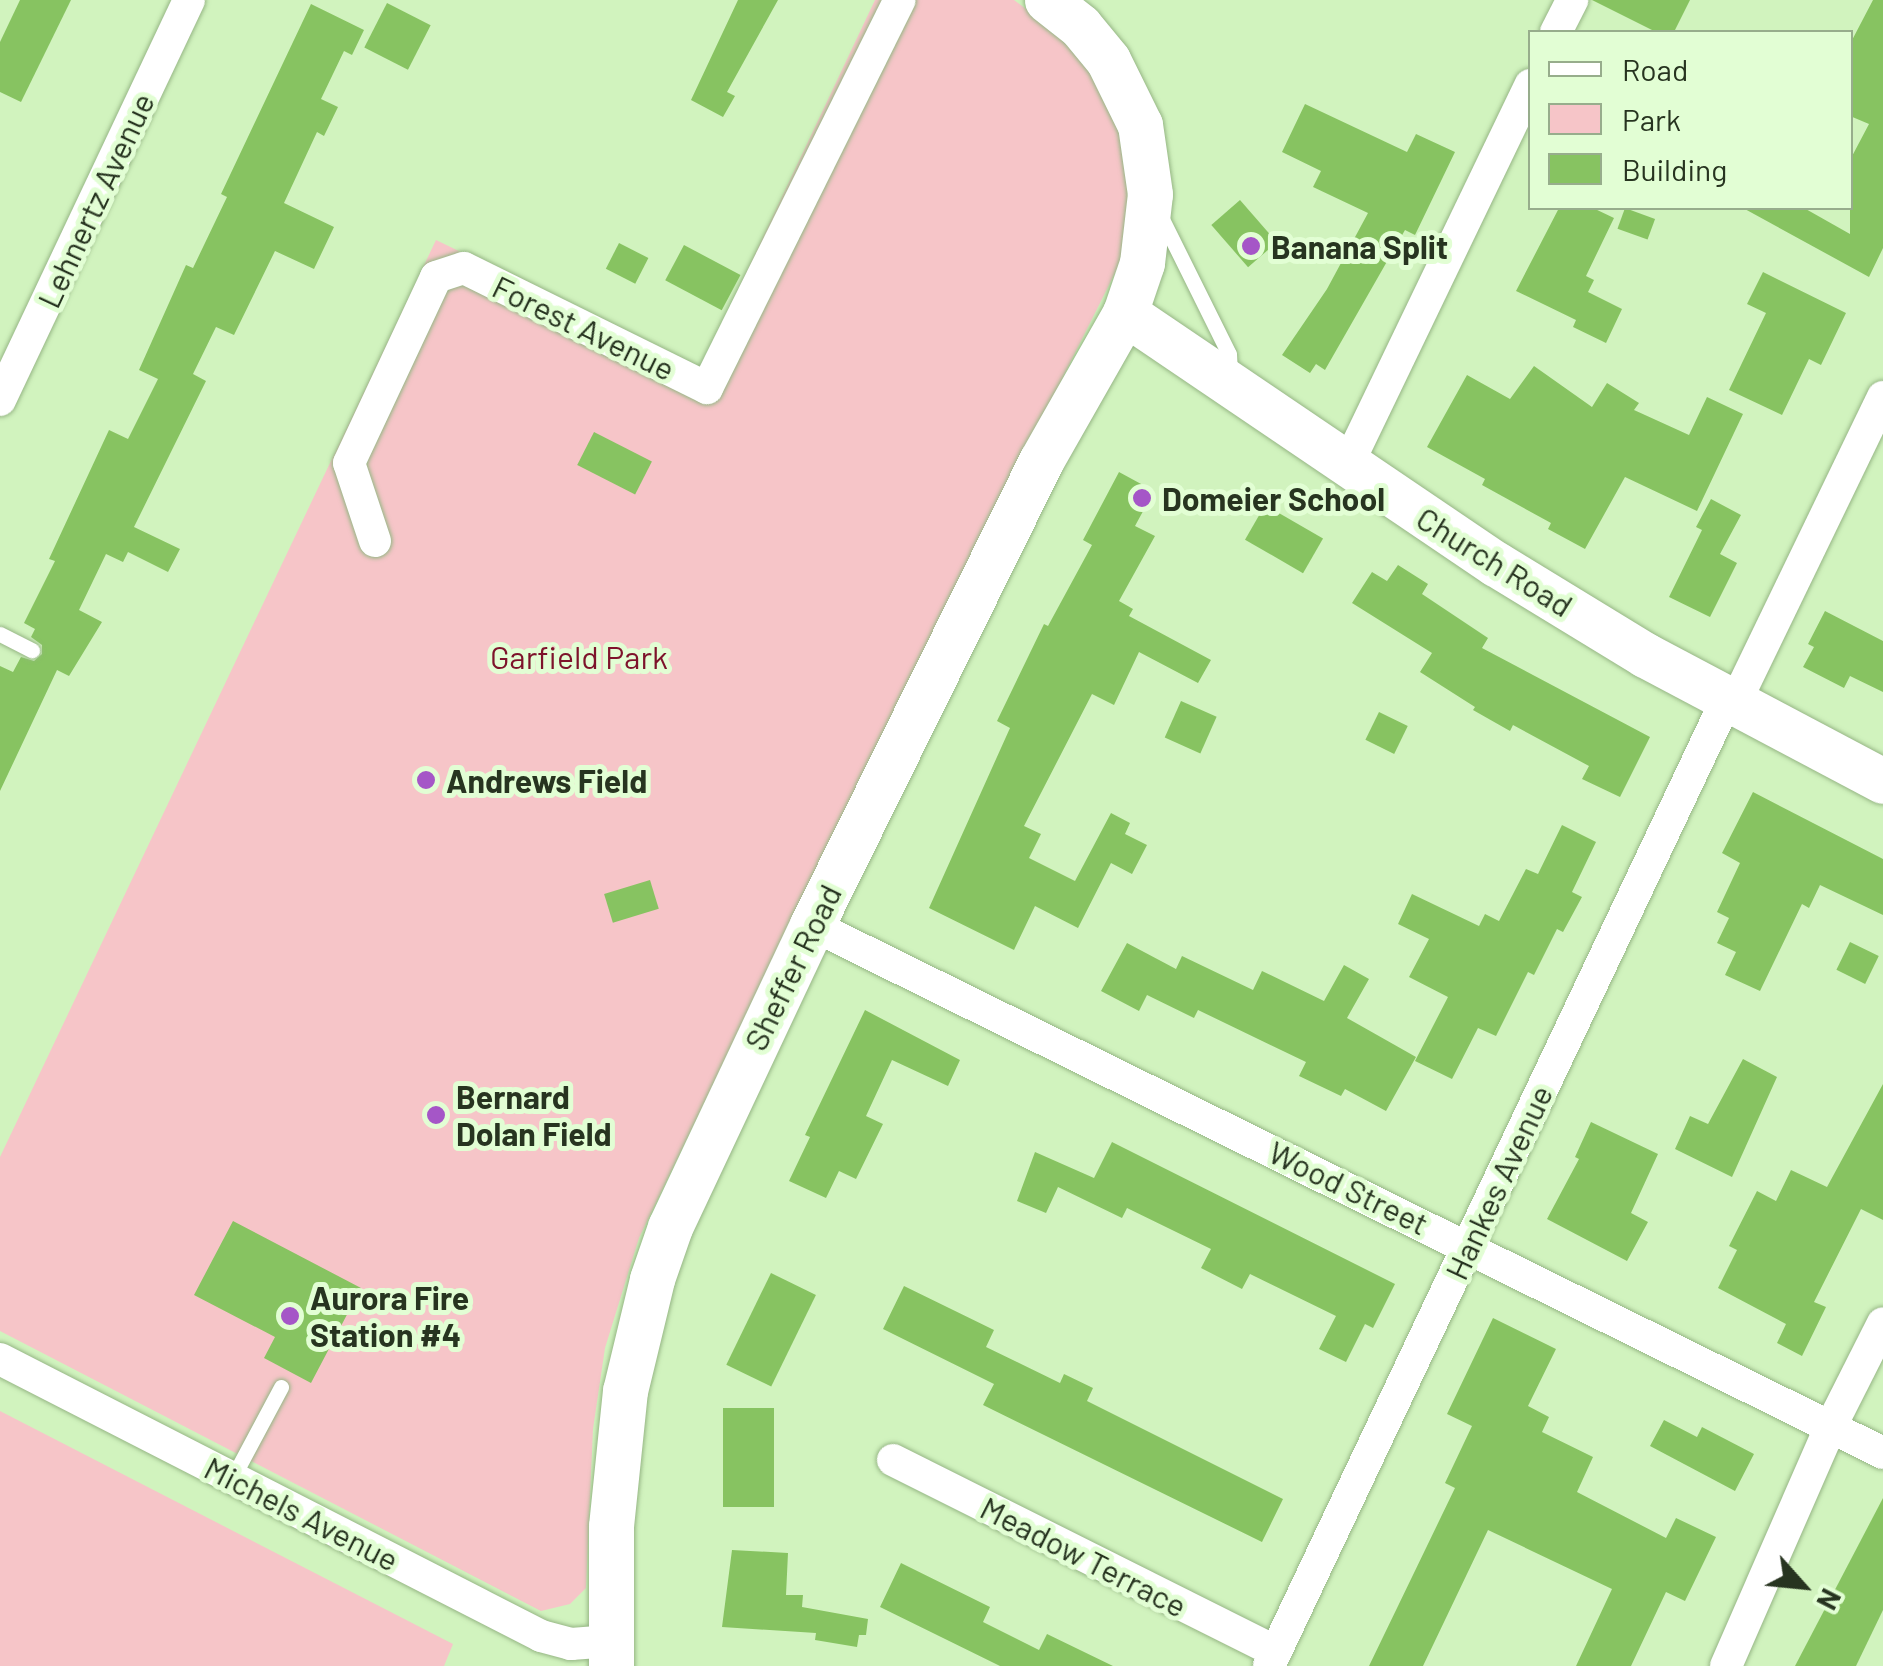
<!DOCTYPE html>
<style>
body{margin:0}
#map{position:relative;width:1883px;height:1666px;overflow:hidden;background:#d1f3be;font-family:Barlow,sans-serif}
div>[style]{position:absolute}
.green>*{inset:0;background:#f6c5c8}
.building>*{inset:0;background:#87c361;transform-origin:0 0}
.roads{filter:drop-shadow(0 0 2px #96b685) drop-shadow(0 0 2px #96b685)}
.lane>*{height:15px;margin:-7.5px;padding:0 7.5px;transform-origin:7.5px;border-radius:7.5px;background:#fff}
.street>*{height:32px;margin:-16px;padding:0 16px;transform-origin:16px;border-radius:16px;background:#fff}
.secondary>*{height:45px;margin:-22.5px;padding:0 22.5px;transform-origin:22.5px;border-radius:22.5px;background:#fff}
.dots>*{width:28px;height:28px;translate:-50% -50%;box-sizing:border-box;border:5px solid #e2fed4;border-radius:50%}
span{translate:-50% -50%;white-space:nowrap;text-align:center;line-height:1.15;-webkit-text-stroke:10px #e2fed4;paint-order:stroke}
.street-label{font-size:32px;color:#273420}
.poi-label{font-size:32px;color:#273420;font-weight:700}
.left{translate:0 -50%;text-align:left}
.park-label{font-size:32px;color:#7d132b}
.legend{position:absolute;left:1528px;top:30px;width:325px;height:180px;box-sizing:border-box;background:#e2fed4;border:2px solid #97ad8c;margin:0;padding:12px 18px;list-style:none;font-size:30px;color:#273420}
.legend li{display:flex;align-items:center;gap:20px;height:50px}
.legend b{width:50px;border:2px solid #97ad8c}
.north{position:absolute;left:1753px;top:1536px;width:100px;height:100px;-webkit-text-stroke:8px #e2fed4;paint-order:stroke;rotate:117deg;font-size:28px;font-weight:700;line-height:40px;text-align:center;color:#273420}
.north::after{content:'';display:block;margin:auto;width:35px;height:45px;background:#273420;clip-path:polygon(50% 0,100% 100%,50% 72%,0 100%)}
</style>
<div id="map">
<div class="green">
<i style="clip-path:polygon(875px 0,1014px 0,1079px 48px,1119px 120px,1131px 197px,1122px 259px,819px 865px,639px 1238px,605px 1348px,593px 1429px,586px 1588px,570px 1604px,541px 1611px,0 1331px,0 1157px,436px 240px,701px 368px)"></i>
<i style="clip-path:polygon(0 1411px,453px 1644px,444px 1666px,0 1666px)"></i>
</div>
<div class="building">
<i style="clip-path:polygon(20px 0,71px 0,21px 102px,0 92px,0 42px)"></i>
<i style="clip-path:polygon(738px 0,778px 0,727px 92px,735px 96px,723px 117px,691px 100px)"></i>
<i style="clip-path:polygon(1592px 0,1690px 0,1674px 32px,1656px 32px)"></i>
<i style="clip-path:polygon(1873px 0,1883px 0,1883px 248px,1869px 277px,1743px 208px,1804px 208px,1850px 234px,1850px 160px,1869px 124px,1850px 116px,1850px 44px)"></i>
<i style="left:387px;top:3px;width:49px;height:50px;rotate:27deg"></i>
<i style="clip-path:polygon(311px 4px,364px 30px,352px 55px,344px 51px,321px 99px,338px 107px,324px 136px,317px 132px,284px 203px,334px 227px,314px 269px,275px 251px,234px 335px,216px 327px,193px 374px,206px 381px,134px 527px,180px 549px,168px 572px,128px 552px,123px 562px,106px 554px,79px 610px,102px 622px,69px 676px,57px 670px,0 791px,0 666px,13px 672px,21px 657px,34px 661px,42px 654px,42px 645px,31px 637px,35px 629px,24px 623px,55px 561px,49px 559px,109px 430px,128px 439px,158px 379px,139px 370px,186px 265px,193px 268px,227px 197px,221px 194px)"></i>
<i style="clip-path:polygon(1305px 104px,1407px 152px,1416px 134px,1455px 152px,1415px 235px,1405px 230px,1325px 370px,1316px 364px,1310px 373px,1282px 355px,1327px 289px,1368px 213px,1313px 187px,1321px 171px,1282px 152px)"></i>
<i style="left:1240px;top:200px;width:56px;height:38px;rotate:49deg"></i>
<i style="clip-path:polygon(1559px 208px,1593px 208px,1614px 218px,1586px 276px,1594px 280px,1588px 292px,1622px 309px,1606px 343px,1573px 327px,1576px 320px,1516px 291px)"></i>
<i style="left:1625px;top:208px;width:32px;height:22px;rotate:20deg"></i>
<i style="left:619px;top:243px;width:33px;height:29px;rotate:27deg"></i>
<i style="left:684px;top:245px;width:64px;height:40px;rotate:28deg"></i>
<i style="clip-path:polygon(1763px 272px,1846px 313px,1821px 365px,1809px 359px,1782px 415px,1729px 390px,1766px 313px,1747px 304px)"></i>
<i style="clip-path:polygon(1534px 366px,1592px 407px,1607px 383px,1639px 403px,1634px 410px,1689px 435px,1707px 397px,1743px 414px,1697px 511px,1625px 477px,1585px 549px,1548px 529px,1551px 523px,1482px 485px,1485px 479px,1427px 447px,1467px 375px,1510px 399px)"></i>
<i style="left:594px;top:432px;width:65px;height:37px;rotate:27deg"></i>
<i style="clip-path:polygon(1119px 472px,1154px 491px,1135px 526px,1155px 536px,1119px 601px,1133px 609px,1129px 616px,1211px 660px,1198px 683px,1139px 652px,1114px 705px,1092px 694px,1024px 826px,1041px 834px,1029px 858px,1075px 881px,1111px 813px,1130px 823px,1125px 834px,1147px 845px,1132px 874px,1111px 863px,1078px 928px,1035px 906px,1014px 950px,929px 908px,1010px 728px,997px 721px,1044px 624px,1048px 626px,1092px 545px,1083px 540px)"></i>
<i style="clip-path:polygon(1711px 499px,1741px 515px,1720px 554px,1737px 563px,1710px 617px,1669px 597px,1702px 530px,1696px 527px)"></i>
<i style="left:1265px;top:505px;width:67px;height:40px;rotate:30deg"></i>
<i style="clip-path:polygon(1398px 565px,1428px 584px,1422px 594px,1488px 638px,1482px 648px,1650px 737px,1620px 797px,1582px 779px,1589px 766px,1513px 725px,1510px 731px,1473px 710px,1475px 707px,1420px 672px,1432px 653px,1352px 603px,1372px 572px,1387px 581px)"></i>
<i style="clip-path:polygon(1825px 611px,1883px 641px,1883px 692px,1850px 676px,1844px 688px,1803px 667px,1814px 647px,1808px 644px)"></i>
<i style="left:1181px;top:701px;width:39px;height:40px;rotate:24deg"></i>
<i style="left:1379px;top:712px;width:32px;height:31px;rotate:26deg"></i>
<i style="clip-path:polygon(1753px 792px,1883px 859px,1883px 915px,1820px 885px,1809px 908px,1802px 904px,1760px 991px,1725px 975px,1736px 952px,1717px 943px,1729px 918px,1717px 912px,1740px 863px,1722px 853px)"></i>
<i style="clip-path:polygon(1562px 825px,1596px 842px,1572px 892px,1582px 897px,1563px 932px,1557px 929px,1534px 975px,1528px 972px,1496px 1036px,1478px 1028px,1452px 1079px,1415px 1061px,1448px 997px,1409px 977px,1429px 939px,1398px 924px,1412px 894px,1479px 926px,1485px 914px,1499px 921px,1526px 869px,1538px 874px)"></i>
<i style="left:650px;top:880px;width:30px;height:48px;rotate:73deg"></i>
<i style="left:1850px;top:942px;width:32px;height:31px;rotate:26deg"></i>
<i style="clip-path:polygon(1127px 943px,1176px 969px,1182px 956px,1253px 990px,1262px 971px,1324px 1001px,1344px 965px,1369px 979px,1347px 1018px,1416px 1057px,1386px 1111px,1345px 1089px,1341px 1096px,1299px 1076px,1306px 1062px,1198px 1010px,1194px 1018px,1147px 995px,1139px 1011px,1101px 991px)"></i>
<i style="clip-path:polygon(865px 1010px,960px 1060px,948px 1086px,892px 1060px,866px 1116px,883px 1124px,856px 1179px,839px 1171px,826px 1198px,789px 1181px,810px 1137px,805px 1135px)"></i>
<i style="clip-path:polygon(1743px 1059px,1777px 1077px,1732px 1177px,1675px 1149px,1690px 1116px,1708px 1124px)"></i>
<i style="clip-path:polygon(1883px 1084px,1883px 1220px,1861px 1209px,1814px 1302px,1826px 1307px,1802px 1356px,1777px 1343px,1786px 1324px,1718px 1288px,1737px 1250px,1729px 1246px,1757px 1191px,1776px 1201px,1791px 1170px,1827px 1187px)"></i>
<i style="clip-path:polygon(1591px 1122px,1658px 1154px,1631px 1213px,1648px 1222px,1627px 1261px,1547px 1219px,1579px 1159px,1575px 1157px)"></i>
<i style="clip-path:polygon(1112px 1142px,1395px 1284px,1373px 1328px,1365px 1324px,1346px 1362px,1319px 1349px,1336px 1316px,1250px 1274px,1242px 1289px,1201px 1268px,1211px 1249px,1127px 1208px,1122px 1218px,1058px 1187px,1046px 1213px,1017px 1201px,1035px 1152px,1094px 1178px)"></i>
<i style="clip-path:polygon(233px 1221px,361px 1288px,311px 1383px,264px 1358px,275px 1337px,194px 1295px)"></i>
<i style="left:771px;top:1273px;width:50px;height:102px;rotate:26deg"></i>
<i style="clip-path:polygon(904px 1286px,994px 1330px,986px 1347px,1060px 1383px,1064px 1374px,1093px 1388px,1087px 1401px,1283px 1499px,1262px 1542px,983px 1405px,994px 1384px,883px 1329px)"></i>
<i style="clip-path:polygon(1493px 1318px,1556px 1349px,1528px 1406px,1549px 1417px,1542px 1432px,1593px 1457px,1577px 1492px,1666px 1538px,1676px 1518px,1716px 1537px,1685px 1601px,1666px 1592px,1631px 1666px,1576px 1666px,1612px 1589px,1488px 1530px,1423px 1666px,1369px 1666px,1455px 1488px,1445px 1483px,1472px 1426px,1447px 1414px)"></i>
<i style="left:723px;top:1408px;width:51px;height:99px"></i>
<i style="clip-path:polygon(1664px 1420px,1697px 1437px,1702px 1427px,1754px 1454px,1735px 1491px,1650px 1446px)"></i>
<i style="clip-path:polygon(1883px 1498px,1883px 1610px,1856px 1666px,1795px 1666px)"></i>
<i style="clip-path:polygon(732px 1550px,788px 1553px,786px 1595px,803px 1595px,802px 1607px,868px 1619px,866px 1635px,859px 1635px,857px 1647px,815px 1640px,816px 1633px,722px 1627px)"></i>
<i style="clip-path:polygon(901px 1563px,990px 1607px,983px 1622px,1039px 1650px,1047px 1634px,1113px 1666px,1000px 1666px,880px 1607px)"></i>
</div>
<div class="roads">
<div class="lane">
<i style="left:1160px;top:215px;width:155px;rotate:63.6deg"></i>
<i style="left:1229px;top:354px;width:22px;rotate:87deg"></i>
<i style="left:0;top:634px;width:36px;rotate:27deg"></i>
<i style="left:233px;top:1477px;width:102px;rotate:-61.9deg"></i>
</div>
<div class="street">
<i style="left:1556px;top:32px;width:36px;rotate:-63deg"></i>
<i style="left:0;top:400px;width:442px;rotate:-64.7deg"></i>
<i style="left:1347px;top:466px;width:423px;rotate:-64.3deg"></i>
<i style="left:375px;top:541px;width:82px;rotate:-108.4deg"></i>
<i style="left:349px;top:463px;width:205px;rotate:-64.9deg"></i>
<i style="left:436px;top:277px;width:29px;rotate:-18deg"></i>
<i style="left:464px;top:268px;width:271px;rotate:26.3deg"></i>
<i style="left:707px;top:388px;width:433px;rotate:-63.6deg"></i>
<i style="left:1735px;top:703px;width:340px;rotate:-64.2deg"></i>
<i style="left:812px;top:925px;width:1194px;rotate:26.24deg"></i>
<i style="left:0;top:1359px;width:608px;rotate:27.11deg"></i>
<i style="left:541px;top:1636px;width:31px;rotate:15deg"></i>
<i style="left:571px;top:1644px;width:40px;rotate:-4.3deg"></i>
<i style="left:893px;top:1460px;width:428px;rotate:26.6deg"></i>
<i style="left:1269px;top:1666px;width:1070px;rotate:-64.66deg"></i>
<i style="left:1726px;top:1666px;width:262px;rotate:-66.4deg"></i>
<i style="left:1831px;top:1426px;width:115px;rotate:-63.2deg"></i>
</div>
<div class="secondary">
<i style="left:1125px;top:313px;width:448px;rotate:34.1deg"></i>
<i style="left:1496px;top:564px;width:175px;rotate:31.4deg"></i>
<i style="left:1645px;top:655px;width:269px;rotate:27.9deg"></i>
<i style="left:611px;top:1666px;width:140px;rotate:-90deg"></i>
<i style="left:611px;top:1526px;width:136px;rotate:-84.1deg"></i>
<i style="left:625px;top:1391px;width:115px;rotate:-76.4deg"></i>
<i style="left:652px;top:1279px;width:55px;rotate:-70.9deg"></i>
<i style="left:670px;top:1227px;width:334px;rotate:-64.8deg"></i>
<i style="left:812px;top:925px;width:517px;rotate:-63.73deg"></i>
<i style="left:1041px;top:461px;width:170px;rotate:-60.4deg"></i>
<i style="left:1125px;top:313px;width:53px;rotate:-71.2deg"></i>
<i style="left:1142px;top:263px;width:69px;rotate:-83.4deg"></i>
<i style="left:1150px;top:194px;width:70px;rotate:-98.2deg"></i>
<i style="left:1140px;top:125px;width:72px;rotate:-116.2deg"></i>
<i style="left:1108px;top:60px;width:44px;rotate:-129.5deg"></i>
<i style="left:1080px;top:26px;width:42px;rotate:-141.8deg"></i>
</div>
</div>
<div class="dots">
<i style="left:1251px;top:246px;background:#a556c7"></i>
<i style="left:1142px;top:498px;background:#a556c7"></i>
<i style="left:426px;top:780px;background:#a556c7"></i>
<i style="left:436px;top:1115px;background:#a556c7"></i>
<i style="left:290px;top:1316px;background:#a556c7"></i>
</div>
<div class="street-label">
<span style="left:95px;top:200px;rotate:-65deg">Lehnertz Avenue</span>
<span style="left:584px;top:327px;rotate:26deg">Forest Avenue</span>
<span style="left:1495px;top:561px;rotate:32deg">Church Road</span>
<span style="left:792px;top:967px;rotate:-64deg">Sheffer Road</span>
<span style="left:1498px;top:1182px;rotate:-65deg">Hankes Avenue</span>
<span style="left:1349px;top:1187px;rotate:26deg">Wood Street</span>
<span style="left:302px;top:1513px;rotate:27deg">Michels Avenue</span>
<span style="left:1084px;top:1556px;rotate:27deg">Meadow Terrace</span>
</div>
<div class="poi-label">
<span class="left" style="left:1271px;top:246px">Banana Split</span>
<span class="left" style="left:1162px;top:498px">Domeier School</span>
<span class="left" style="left:446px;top:780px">Andrews Field</span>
<span class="left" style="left:456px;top:1115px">Bernard<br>Dolan Field</span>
<span class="left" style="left:310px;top:1316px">Aurora Fire<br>Station #4</span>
</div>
<div class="park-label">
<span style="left:579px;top:656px">Garfield Park</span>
</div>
<ul class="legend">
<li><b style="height:12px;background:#fff"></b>Road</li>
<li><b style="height:28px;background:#f6c5c8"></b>Park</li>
<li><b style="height:28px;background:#87c361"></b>Building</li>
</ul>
<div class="north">N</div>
</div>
